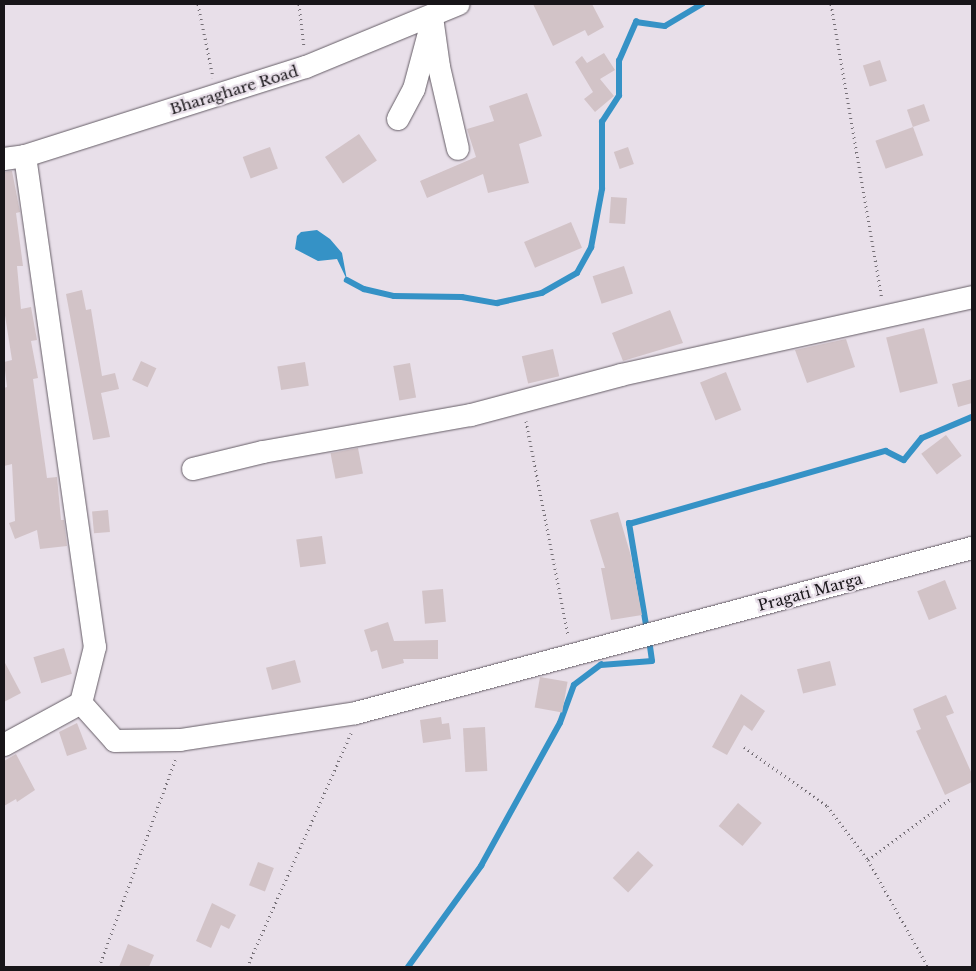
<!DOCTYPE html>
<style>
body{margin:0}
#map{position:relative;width:976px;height:971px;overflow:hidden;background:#e8dfe9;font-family:"Libre Baskerville",serif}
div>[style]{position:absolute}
.water>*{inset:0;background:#3592c6}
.stream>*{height:5.5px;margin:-2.75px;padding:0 2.75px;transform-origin:2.75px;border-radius:2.75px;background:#3592c6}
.building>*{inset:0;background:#d2c3c7;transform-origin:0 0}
.path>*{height:3px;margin-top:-1.5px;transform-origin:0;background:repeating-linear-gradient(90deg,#767077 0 1px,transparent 0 5px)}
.roads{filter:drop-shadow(0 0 1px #655d66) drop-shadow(0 0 1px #655d66)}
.street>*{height:22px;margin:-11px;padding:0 11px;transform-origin:11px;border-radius:11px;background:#fff}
span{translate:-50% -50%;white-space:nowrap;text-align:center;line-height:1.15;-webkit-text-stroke:4.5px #e8dfe9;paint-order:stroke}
.street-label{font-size:15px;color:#181519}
.frame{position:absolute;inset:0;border:5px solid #181519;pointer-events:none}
</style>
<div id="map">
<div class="water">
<i style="clip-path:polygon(317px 230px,330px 239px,342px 253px,347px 280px,337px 259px,318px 261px,295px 249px,297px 236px,301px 232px)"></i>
</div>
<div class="stream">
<i style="left:347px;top:280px;width:19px;rotate:28deg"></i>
<i style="left:364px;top:289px;width:31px;rotate:13deg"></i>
<i style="left:394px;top:296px;width:68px;rotate:0.8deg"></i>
<i style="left:462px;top:297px;width:36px;rotate:10deg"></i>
<i style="left:497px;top:303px;width:46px;rotate:-12.5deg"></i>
<i style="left:542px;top:293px;width:40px;rotate:-29.7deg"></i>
<i style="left:577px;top:273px;width:29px;rotate:-61deg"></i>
<i style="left:591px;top:248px;width:60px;rotate:-79.4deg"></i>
<i style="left:602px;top:189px;width:67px;rotate:-90deg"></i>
<i style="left:602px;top:122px;width:31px;rotate:-57deg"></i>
<i style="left:619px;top:96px;width:35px;rotate:-90deg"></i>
<i style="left:619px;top:61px;width:43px;rotate:-66.4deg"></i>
<i style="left:636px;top:22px;width:29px;rotate:8deg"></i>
<i style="left:665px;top:26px;width:43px;rotate:-30.7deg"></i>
<i style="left:647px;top:631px;width:109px;rotate:-99.5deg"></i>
<i style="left:629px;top:524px;width:267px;rotate:-15.9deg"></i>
<i style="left:886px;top:451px;width:20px;rotate:27deg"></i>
<i style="left:904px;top:460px;width:28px;rotate:-51deg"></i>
<i style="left:922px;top:438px;width:54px;rotate:-22.8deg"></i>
<i style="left:408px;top:967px;width:125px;rotate:-54.1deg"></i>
<i style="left:481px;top:866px;width:163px;rotate:-61.1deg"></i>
<i style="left:560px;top:723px;width:40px;rotate:-69.8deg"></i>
<i style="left:574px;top:685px;width:34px;rotate:-37deg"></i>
<i style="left:601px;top:665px;width:51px;rotate:-4.5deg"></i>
<i style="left:652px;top:661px;width:21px;rotate:-98deg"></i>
</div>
<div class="building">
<i style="clip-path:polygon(533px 4px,592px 4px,604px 27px,588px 36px,585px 30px,553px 46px)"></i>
<i style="clip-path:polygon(604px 53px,615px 70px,600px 79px,614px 96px,595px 112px,584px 99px,593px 92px,575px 62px,582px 56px,587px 63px)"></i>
<i style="left:880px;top:60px;width:22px;height:18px;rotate:72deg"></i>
<i style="clip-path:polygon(527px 93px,542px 136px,519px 144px,529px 183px,488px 193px,483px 174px,427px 198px,420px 181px,476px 157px,467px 129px,494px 121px,489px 106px)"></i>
<i style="left:924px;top:104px;width:18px;height:18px;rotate:71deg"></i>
<i style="left:913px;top:127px;width:30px;height:40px;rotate:70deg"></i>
<i style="left:359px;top:134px;width:32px;height:41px;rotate:56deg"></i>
<i style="left:270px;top:147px;width:23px;height:29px;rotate:70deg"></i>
<i style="left:628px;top:147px;width:18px;height:15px;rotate:71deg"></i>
<i style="clip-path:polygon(12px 171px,20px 212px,16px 213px,23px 266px,17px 266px,21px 309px,31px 307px,37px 340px,31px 341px,38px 378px,33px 379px,47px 478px,57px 477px,61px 520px,64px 520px,67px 546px,40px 549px,37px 530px,15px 539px,9px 523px,15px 521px,12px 464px,4px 466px,4px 388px,7px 387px,4px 362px,12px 360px,4px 309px,4px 172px)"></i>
<i style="left:611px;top:197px;width:16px;height:26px;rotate:4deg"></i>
<i style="left:571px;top:222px;width:28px;height:51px;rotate:67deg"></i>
<i style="left:624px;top:266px;width:29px;height:33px;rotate:72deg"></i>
<i style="clip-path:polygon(82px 290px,86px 310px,91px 309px,102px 376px,115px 373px,119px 389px,101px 393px,110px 437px,93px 440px,66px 294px)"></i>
<i style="clip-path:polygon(670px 310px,683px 343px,623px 361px,612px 333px)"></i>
<i style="left:924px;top:328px;width:57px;height:39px;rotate:76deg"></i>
<i style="clip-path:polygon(846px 339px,855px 367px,807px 383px,795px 350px)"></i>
<i style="left:553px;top:349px;width:28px;height:32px;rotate:77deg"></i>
<i style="left:141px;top:361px;width:17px;height:21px;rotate:25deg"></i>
<i style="left:305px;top:362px;width:24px;height:28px;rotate:81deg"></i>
<i style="left:410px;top:363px;width:35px;height:17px;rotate:80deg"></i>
<i style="left:726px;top:372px;width:41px;height:28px;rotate:68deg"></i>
<i style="clip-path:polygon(972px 379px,972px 403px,958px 407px,952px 384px)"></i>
<i style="left:946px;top:435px;width:26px;height:31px;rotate:53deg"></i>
<i style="left:358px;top:448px;width:26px;height:28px;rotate:79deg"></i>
<i style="left:108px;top:510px;width:22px;height:16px;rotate:85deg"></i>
<i style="clip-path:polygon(618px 512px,631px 556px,642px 615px,611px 620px,601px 568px,605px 568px,590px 520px)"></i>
<i style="left:322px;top:536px;width:28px;height:26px;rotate:82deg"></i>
<i style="left:945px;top:580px;width:31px;height:30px;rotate:68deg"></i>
<i style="left:443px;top:589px;width:33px;height:21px;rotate:85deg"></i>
<i style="clip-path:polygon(388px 622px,394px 641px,438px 640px,438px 659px,403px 659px,404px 663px,382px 669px,377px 650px,371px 652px,364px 630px)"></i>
<i style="left:64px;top:648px;width:27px;height:32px;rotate:73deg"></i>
<i style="left:295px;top:660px;width:23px;height:30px;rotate:75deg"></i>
<i style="clip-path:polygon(4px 661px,21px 693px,4px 702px)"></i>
<i style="left:830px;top:661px;width:25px;height:34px;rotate:76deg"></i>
<i style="left:540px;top:677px;width:28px;height:31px;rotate:10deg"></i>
<i style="clip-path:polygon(741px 694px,765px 711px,752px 731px,744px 725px,727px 755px,712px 747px)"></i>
<i style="clip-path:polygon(946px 695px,954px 713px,946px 716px,972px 774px,972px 782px,945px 795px,916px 731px,921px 729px,913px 709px)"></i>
<i style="clip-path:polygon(441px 717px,442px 724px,449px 723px,451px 739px,423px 743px,420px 720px)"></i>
<i style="clip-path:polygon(77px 723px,87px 749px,67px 756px,59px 732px)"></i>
<i style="left:485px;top:727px;width:44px;height:22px;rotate:87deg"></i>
<i style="clip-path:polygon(16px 754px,35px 790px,17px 802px,16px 799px,4px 806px,4px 761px)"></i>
<i style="left:738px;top:803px;width:31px;height:30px;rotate:40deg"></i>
<i style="left:638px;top:851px;width:21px;height:37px;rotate:43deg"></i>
<i style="left:258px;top:862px;width:17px;height:25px;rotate:21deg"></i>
<i style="clip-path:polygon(212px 903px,236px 915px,229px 929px,221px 925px,211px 948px,196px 941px)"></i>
<i style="clip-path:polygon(128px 944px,154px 955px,149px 967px,119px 967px)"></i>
</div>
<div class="path">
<i style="left:198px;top:4px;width:75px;rotate:78.4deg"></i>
<i style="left:299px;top:4px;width:43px;rotate:83.4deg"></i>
<i style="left:831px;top:4px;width:298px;rotate:80.2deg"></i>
<i style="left:526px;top:421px;width:218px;rotate:78.9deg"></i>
<i style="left:744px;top:747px;width:102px;rotate:35.4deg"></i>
<i style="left:827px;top:806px;width:68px;rotate:52.8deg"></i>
<i style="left:868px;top:860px;width:123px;rotate:60.7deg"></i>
<i style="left:868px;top:860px;width:102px;rotate:-36.6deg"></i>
<i style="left:99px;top:967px;width:221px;rotate:-69.8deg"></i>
<i style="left:247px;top:967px;width:256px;rotate:-66deg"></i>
</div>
<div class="roads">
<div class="street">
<i style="left:432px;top:17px;width:50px;rotate:82deg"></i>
<i style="left:439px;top:67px;width:84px;rotate:77deg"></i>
<i style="left:398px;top:119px;width:34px;rotate:-62deg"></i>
<i style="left:414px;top:89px;width:58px;rotate:-75deg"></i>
<i style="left:25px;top:156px;width:496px;rotate:81.9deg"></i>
<i style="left:95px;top:647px;width:58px;rotate:104deg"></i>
<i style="left:4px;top:159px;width:21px;rotate:-8deg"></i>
<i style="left:25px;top:156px;width:295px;rotate:-17.6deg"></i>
<i style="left:306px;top:67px;width:165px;rotate:-22.4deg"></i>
<i style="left:193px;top:469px;width:72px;rotate:-13.7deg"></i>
<i style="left:263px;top:452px;width:211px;rotate:-10.1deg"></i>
<i style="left:471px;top:415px;width:155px;rotate:-14.9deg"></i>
<i style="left:621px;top:375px;width:360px;rotate:-12.5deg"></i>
<i style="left:4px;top:745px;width:88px;rotate:-28.6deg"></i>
<i style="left:81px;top:703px;width:51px;rotate:48.2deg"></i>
<i style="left:115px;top:741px;width:65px;rotate:-0.9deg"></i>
<i style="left:180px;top:740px;width:178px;rotate:-8.7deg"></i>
<i style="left:356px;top:713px;width:638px;rotate:-15deg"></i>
</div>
</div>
<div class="street-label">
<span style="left:234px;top:90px;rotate:-17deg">Bharaghare Road</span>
<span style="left:810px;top:592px;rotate:-15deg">Pragati Marga</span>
</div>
<div class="frame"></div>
</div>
